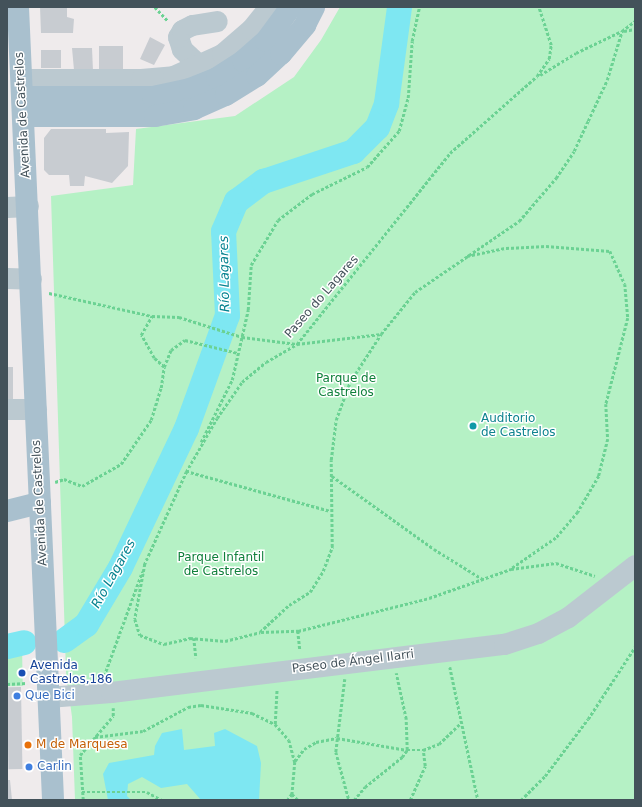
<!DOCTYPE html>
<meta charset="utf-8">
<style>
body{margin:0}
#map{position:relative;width:642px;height:807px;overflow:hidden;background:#efebec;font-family:"DejaVu Sans",sans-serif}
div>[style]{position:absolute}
.green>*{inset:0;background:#b5f1c5;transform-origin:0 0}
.water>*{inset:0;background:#7ee7f2}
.river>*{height:25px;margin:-12.5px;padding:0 12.5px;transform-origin:12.5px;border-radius:12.5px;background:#7ee7f2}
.building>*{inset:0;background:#c8ccd1;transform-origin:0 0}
.path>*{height:2.5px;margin-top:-1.25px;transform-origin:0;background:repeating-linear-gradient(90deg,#6bd293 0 3px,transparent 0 5px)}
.minor>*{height:21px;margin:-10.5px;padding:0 10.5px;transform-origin:10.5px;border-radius:10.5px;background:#bbc9d0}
.major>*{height:22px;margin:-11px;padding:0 11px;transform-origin:11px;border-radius:11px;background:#a9c0ce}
.dots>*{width:11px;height:11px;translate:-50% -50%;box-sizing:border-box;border:2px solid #fff;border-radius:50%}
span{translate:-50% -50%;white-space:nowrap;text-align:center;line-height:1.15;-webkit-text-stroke:3px #fff;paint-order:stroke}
.street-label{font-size:12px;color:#43525a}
.park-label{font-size:12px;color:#0f803b}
.culture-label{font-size:12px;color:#0d838f}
.left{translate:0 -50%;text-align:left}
.transit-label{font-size:12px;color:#164399}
.shop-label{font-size:12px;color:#366cbe}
.food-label{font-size:12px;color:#c56008}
.water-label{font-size:13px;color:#05828f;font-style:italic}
.frame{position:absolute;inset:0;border:8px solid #43525a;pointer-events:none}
</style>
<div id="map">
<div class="green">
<i style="clip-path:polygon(340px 7px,635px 7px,635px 800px,75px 800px,72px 717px,66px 673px,51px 196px,133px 185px,136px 129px,235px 116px,294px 77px,321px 40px)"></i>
<i style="left:22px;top:644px;width:42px;height:15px;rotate:89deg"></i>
</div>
<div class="water">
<i style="clip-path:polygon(182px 729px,184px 750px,215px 746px,214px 733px,225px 729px,257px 746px,261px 763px,259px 800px,201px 800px,187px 784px,161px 788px,142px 777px,128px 784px,127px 796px,131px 800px,108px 800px,103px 774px,109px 763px,154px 755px,155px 746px,162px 733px)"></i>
</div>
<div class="river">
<i style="left:64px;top:640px;width:27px;rotate:-36deg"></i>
<i style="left:86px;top:624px;width:66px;rotate:-59.2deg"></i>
<i style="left:120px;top:567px;width:154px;rotate:-64.6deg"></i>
<i style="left:186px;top:428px;width:120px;rotate:-70.1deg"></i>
<i style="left:227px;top:315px;width:84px;rotate:-92.7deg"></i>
<i style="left:223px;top:231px;width:33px;rotate:-67deg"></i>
<i style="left:236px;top:201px;width:34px;rotate:-37deg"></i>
<i style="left:263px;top:181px;width:95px;rotate:-18.4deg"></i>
<i style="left:353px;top:151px;width:34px;rotate:-45deg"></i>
<i style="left:377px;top:127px;width:26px;rotate:-69deg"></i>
<i style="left:386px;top:103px;width:97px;rotate:-82.3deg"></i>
<i style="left:7px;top:646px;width:17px;rotate:-13deg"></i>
</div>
<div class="building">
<i style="clip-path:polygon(40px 7px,67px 7px,67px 17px,74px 19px,73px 33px,41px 33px)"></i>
<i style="clip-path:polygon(150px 37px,165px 45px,154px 65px,140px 59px)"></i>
<i style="left:99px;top:46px;width:24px;height:23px"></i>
<i style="clip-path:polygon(72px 48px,92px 48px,93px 71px,74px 70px)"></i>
<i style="left:41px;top:50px;width:20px;height:18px"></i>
<i style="clip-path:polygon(51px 129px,106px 129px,106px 133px,129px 132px,128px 166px,112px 183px,85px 176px,84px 186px,70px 186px,69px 175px,49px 175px,44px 170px,44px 138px)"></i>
<i style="left:7px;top:367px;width:6px;height:34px"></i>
<i style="left:21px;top:687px;width:82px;height:14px;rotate:89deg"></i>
<i style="clip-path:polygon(7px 780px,10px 780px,12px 800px,7px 800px)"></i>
</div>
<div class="path">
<i style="left:155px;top:7px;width:19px;rotate:47deg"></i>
<i style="left:624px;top:31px;width:11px;rotate:-10deg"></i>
<i style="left:540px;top:75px;width:42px;rotate:-31.4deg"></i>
<i style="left:576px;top:53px;width:51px;rotate:-25.6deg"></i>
<i style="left:622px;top:31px;width:16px;rotate:-38deg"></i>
<i style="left:467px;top:256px;width:40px;rotate:-12deg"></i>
<i style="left:506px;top:248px;width:40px;rotate:-2.9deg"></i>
<i style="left:546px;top:246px;width:64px;rotate:4.5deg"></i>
<i style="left:610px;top:251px;width:36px;rotate:66deg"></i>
<i style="left:625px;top:284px;width:34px;rotate:85deg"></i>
<i style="left:628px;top:318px;width:89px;rotate:104.3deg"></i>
<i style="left:606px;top:404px;width:35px;rotate:87deg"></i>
<i style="left:608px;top:439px;width:38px;rotate:104deg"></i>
<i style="left:599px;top:476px;width:42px;rotate:120.3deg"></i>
<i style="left:578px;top:512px;width:34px;rotate:130deg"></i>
<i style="left:556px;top:538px;width:55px;rotate:145.4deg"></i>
<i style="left:49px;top:293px;width:106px;rotate:12.6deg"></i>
<i style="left:164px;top:367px;width:18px;rotate:-68deg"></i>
<i style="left:171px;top:350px;width:17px;rotate:-36deg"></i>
<i style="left:185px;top:340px;width:55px;rotate:13.8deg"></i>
<i style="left:201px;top:442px;width:69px;rotate:-63.4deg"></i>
<i style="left:232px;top:380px;width:72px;rotate:-77.1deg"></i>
<i style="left:248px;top:310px;width:45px;rotate:-86.2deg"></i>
<i style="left:251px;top:265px;width:52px;rotate:-59deg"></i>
<i style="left:278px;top:220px;width:43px;rotate:-37.4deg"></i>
<i style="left:312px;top:194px;width:61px;rotate:-26.1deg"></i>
<i style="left:367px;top:167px;width:48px;rotate:-48.4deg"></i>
<i style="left:399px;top:131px;width:34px;rotate:-75deg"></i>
<i style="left:408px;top:98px;width:57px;rotate:-86deg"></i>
<i style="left:412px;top:41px;width:35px;rotate:-78deg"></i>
<i style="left:186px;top:471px;width:149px;rotate:15.5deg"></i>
<i style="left:332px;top:476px;width:125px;rotate:35.6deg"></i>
<i style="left:434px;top:549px;width:59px;rotate:31.8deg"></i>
<i style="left:55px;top:482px;width:9px;rotate:-18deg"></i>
<i style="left:64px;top:479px;width:19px;rotate:21deg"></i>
<i style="left:82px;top:486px;width:45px;rotate:-29.4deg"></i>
<i style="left:121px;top:464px;width:53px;rotate:-55.7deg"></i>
<i style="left:151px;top:420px;width:34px;rotate:-73deg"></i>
<i style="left:161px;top:388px;width:21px;rotate:-82deg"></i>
<i style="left:164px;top:367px;width:13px;rotate:-138deg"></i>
<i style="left:154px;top:358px;width:26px;rotate:-119deg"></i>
<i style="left:141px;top:335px;width:22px;rotate:-60deg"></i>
<i style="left:152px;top:316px;width:27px;rotate:2deg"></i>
<i style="left:179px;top:317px;width:66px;rotate:17.6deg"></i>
<i style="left:242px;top:337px;width:55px;rotate:7.3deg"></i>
<i style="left:297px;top:344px;width:85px;rotate:-6.8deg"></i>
<i style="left:145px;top:564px;width:56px;rotate:100.3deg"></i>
<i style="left:135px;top:619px;width:17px;rotate:73deg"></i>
<i style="left:140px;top:635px;width:26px;rotate:21deg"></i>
<i style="left:164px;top:644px;width:27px;rotate:-13deg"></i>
<i style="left:190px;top:638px;width:35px;rotate:5deg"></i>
<i style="left:225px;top:641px;width:36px;rotate:-14deg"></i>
<i style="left:260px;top:632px;width:40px;rotate:-43deg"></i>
<i style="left:289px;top:605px;width:25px;rotate:-32deg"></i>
<i style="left:310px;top:592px;width:25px;rotate:-58deg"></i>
<i style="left:323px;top:571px;width:26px;rotate:-69deg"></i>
<i style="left:332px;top:547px;width:87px;rotate:-90.7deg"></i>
<i style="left:331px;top:460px;width:40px;rotate:-82.9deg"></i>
<i style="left:336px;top:420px;width:40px;rotate:-69.8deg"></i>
<i style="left:350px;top:382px;width:57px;rotate:-57.1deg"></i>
<i style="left:381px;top:334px;width:54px;rotate:-51deg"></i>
<i style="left:415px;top:292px;width:126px;rotate:-34.3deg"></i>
<i style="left:519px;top:221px;width:57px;rotate:-49.3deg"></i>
<i style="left:556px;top:178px;width:32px;rotate:-56deg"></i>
<i style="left:574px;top:151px;width:33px;rotate:-65deg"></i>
<i style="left:588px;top:121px;width:45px;rotate:-65.1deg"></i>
<i style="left:607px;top:80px;width:51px;rotate:-73deg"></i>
<i style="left:144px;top:565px;width:102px;rotate:-65.7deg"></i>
<i style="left:186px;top:472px;width:62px;rotate:-60.1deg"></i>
<i style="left:217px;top:418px;width:44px;rotate:-55.2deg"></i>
<i style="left:242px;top:382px;width:31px;rotate:-40deg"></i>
<i style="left:266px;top:362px;width:36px;rotate:-30deg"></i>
<i style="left:297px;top:344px;width:245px;rotate:-51.3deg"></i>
<i style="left:450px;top:153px;width:116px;rotate:-41.5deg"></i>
<i style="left:537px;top:76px;width:21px;rotate:-55deg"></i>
<i style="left:549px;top:59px;width:14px;rotate:-82deg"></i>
<i style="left:551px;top:45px;width:40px;rotate:-108deg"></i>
<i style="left:298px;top:631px;width:19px;rotate:84deg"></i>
<i style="left:261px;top:632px;width:37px;rotate:-2deg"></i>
<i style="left:298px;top:631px;width:135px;rotate:-14.1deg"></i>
<i style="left:429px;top:598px;width:87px;rotate:-19.5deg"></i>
<i style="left:511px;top:569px;width:45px;rotate:-7.6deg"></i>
<i style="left:556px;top:563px;width:41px;rotate:18.4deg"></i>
<i style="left:194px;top:638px;width:20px;rotate:84deg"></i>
<i style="left:450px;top:667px;width:136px;rotate:78.1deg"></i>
<i style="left:104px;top:676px;width:111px;rotate:-69.9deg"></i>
<i style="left:345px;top:679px;width:74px;rotate:97deg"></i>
<i style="left:336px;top:752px;width:50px;rotate:74.8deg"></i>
<i style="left:7px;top:684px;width:20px;rotate:-3deg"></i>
<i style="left:275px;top:724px;width:35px;rotate:-87deg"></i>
<i style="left:95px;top:737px;width:48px;rotate:-7.1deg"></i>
<i style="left:143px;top:731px;width:51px;rotate:-28.1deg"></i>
<i style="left:188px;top:707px;width:13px;rotate:-9deg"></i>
<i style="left:201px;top:705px;width:52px;rotate:8.9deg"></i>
<i style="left:252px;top:713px;width:25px;rotate:26deg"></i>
<i style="left:275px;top:724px;width:21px;rotate:49deg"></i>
<i style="left:289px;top:740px;width:23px;rotate:75deg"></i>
<i style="left:295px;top:762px;width:32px;rotate:95deg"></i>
<i style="left:292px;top:794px;width:7px;rotate:124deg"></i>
<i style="left:295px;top:761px;width:15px;rotate:-53deg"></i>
<i style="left:304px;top:749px;width:14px;rotate:-30deg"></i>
<i style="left:316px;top:742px;width:21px;rotate:-11deg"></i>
<i style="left:337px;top:738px;width:71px;rotate:9.7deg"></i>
<i style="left:407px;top:750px;width:16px"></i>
<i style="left:423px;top:750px;width:17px;rotate:-21deg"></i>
<i style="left:439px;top:744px;width:29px;rotate:-44deg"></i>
<i style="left:82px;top:792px;width:65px"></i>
<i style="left:147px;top:792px;width:17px;rotate:28deg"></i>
<i style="left:292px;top:794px;width:8px;rotate:45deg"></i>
<i style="left:83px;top:800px;width:45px;rotate:-93.8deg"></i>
<i style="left:80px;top:755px;width:51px;rotate:-49.8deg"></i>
<i style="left:113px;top:716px;width:8px;rotate:-90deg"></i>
<i style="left:354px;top:800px;width:17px;rotate:-50deg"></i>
<i style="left:365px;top:787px;width:48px;rotate:-39deg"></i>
<i style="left:402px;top:757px;width:9px;rotate:-54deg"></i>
<i style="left:407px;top:750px;width:31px;rotate:-92deg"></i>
<i style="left:406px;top:719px;width:47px;rotate:-102.3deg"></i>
<i style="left:410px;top:800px;width:37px;rotate:-66deg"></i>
<i style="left:425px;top:766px;width:16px;rotate:-97deg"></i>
<i style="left:521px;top:800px;width:34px;rotate:-45deg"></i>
<i style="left:545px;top:776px;width:71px;rotate:-53deg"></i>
<i style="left:588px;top:719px;width:86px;rotate:-56.9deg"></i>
</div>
<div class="minor">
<i style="left:200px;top:66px;width:25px;rotate:-137deg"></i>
<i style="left:182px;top:49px;width:13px;rotate:-108deg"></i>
<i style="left:178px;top:37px;width:8px;rotate:-60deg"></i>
<i style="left:182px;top:30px;width:11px;rotate:-27deg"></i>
<i style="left:192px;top:25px;width:25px;rotate:-9deg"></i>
<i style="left:23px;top:79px;width:118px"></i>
<i style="left:141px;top:79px;width:32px;rotate:-5deg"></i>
<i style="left:173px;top:76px;width:54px;rotate:-24.2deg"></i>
<i style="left:222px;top:54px;width:38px;rotate:-41deg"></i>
<i style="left:251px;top:29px;width:28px;rotate:-51deg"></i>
<i style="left:7px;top:207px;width:21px;rotate:-3deg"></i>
<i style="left:7px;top:278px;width:24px;rotate:2deg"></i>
<i style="left:7px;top:409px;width:29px"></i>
<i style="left:48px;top:697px;width:63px;rotate:-4.5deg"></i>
<i style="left:111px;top:692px;width:396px;rotate:-7deg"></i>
<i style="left:504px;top:644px;width:36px;rotate:-18deg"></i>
<i style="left:538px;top:633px;width:34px;rotate:-28deg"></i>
<i style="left:568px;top:617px;width:85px;rotate:-37.8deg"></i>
</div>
<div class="major">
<i style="left:18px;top:7px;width:794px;rotate:87.47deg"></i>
<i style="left:23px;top:97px;width:130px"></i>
<i style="left:153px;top:97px;width:38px;rotate:-12deg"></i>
<i style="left:190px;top:89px;width:29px;rotate:-22deg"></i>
<i style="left:217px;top:78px;width:31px;rotate:-33deg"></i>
<i style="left:243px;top:61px;width:30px;rotate:-41deg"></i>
<i style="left:266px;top:41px;width:42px;rotate:-53.7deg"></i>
<i style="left:24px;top:116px;width:131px"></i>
<i style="left:155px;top:116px;width:40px;rotate:-10deg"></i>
<i style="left:194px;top:109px;width:35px;rotate:-24deg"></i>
<i style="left:226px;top:95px;width:36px;rotate:-32deg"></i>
<i style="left:257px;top:76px;width:33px;rotate:-43deg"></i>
<i style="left:281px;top:54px;width:38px;rotate:-50deg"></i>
<i style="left:305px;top:25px;width:20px;rotate:-63deg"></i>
<i style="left:7px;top:511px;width:34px;rotate:-14deg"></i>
</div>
<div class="dots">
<i style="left:473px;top:426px;background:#0f9aa8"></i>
<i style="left:22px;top:673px;background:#1a4fb4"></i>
<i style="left:17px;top:696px;background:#3f7fe0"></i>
<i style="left:28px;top:745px;background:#e8710a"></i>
<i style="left:29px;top:767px;background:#3f7fe0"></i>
</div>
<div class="street-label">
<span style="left:23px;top:115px;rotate:-93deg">Avenida de Castrelos</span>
<span style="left:322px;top:297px;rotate:-49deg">Paseo do Lagares</span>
<span style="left:40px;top:503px;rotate:-93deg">Avenida de Castrelos</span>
<span style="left:353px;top:662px;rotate:-7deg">Paseo de Ángel Ilarri</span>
</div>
<div class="park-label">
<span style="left:346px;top:386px">Parque de<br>Castrelos</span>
<span style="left:221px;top:565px">Parque Infantil<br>de Castrelos</span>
</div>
<div class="culture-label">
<span class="left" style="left:481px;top:426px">Auditorio<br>de Castrelos</span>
</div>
<div class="transit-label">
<span class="left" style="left:30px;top:673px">Avenida<br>Castrelos,186</span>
</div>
<div class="shop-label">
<span class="left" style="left:25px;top:696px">Que Bici</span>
<span class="left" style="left:37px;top:767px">Carlin</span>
</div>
<div class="food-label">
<span class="left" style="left:36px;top:745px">M de Marquesa</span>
</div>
<div class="water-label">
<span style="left:225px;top:274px;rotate:-91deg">Río Lagares</span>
<span style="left:114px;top:574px;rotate:-61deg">Río Lagares</span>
</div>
<div class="frame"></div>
</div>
